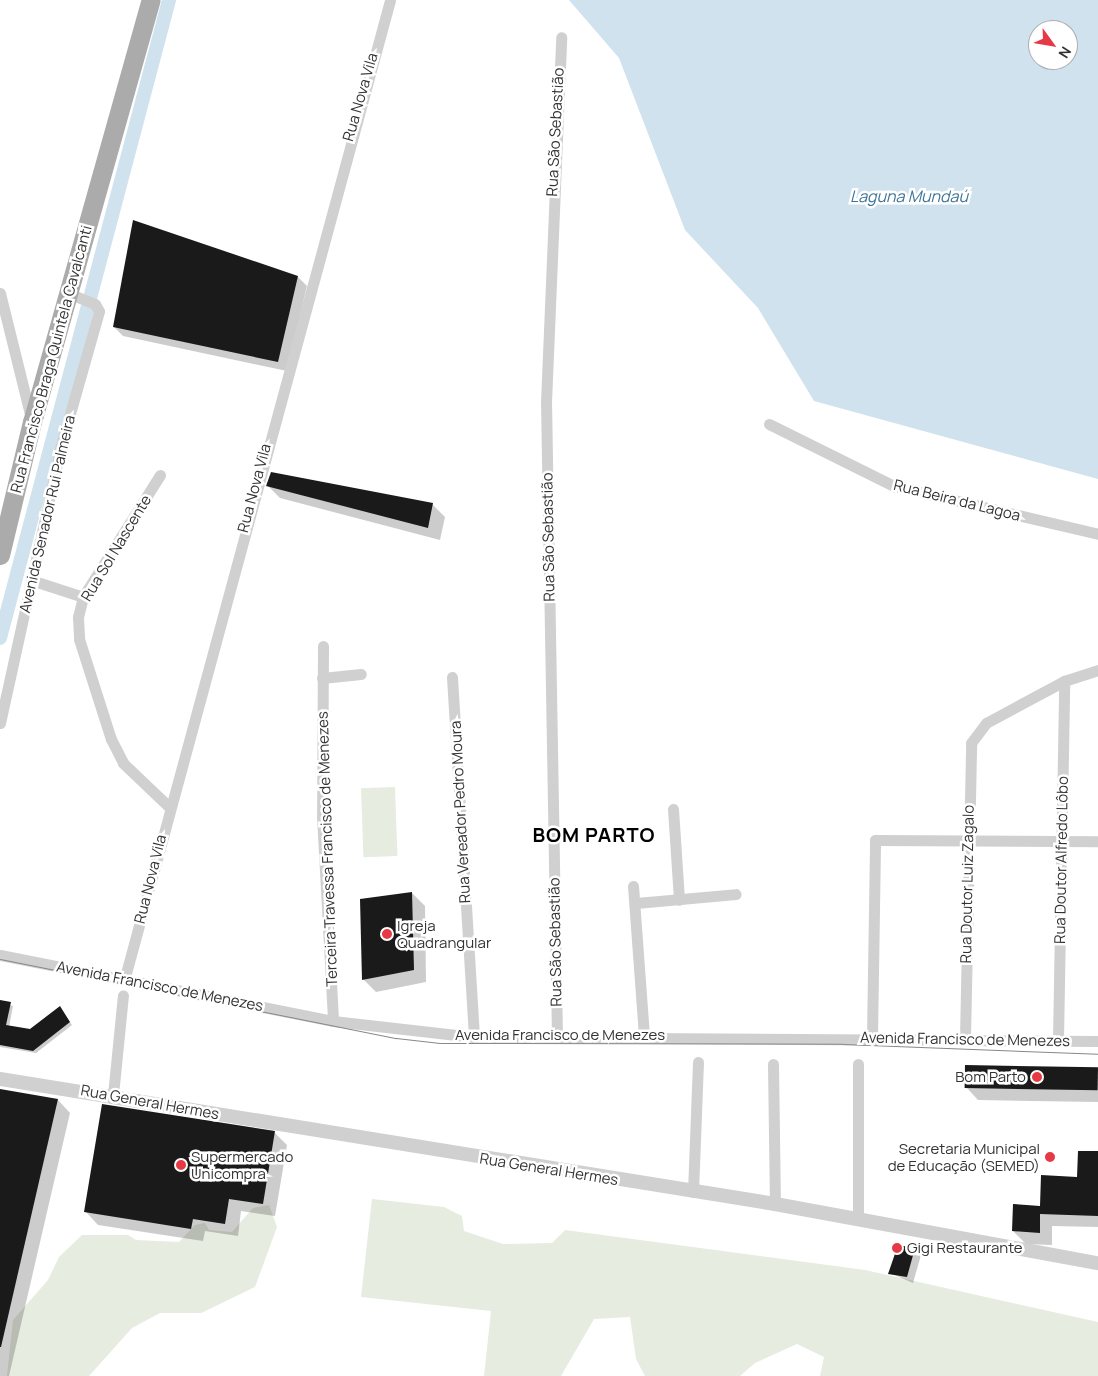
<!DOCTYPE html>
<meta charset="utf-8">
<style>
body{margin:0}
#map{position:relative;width:1098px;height:1376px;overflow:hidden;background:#fff;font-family:Manrope,sans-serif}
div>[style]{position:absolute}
.green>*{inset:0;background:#e6ecdf;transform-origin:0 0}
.water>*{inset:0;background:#cfe2ee}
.shadow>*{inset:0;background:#0003}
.canal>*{height:14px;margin:-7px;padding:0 7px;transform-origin:7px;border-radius:7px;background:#cfe2ee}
.building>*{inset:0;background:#1a1a1a;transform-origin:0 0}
.minor>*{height:11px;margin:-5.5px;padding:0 5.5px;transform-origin:5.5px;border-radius:5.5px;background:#d0d0d0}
.tertiary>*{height:14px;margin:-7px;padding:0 7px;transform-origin:7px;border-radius:7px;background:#d0d0d0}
.primary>*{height:19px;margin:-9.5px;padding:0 9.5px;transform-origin:9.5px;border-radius:9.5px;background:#ababab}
.tram>*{height:1px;margin:-0.5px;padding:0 0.5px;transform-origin:0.5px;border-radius:0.5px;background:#888}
.dots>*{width:14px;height:14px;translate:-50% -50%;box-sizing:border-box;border:2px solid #fff;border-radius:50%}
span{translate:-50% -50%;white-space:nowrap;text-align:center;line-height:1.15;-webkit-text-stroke:5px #fff;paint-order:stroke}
.street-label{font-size:15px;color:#333}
.poi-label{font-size:15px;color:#333}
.left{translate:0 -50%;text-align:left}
.right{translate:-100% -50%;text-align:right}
.water-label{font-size:16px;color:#3f7597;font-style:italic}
.district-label{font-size:20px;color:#000;font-weight:700;letter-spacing:1px}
.north{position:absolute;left:1028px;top:20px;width:50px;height:50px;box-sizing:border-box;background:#fff;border:1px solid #adadad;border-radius:50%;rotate:122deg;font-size:14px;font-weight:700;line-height:20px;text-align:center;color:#333}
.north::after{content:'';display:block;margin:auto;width:18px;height:22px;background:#e63946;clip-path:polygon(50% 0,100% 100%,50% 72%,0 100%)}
</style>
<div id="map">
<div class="green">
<i style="left:395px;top:787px;width:69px;height:34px;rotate:88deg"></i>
<i style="clip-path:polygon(372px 1199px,444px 1207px,462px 1216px,464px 1231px,503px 1244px,552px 1243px,565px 1230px,865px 1270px,1098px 1322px,1098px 1376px,820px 1376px,824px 1357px,797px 1344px,755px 1363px,740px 1376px,645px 1376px,636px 1359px,630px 1317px,594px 1319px,561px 1376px,484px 1376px,491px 1311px,361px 1297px)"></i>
<i style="clip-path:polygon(269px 1205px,277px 1227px,255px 1287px,201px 1313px,160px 1313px,132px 1328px,89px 1376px,7px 1376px,13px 1320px,48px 1280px,59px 1257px,82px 1235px,128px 1235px,136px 1240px,179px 1242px,195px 1225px,205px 1223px,209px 1230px,232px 1232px,253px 1208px)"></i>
</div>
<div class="water">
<i style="clip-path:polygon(evenodd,569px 0,1098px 0,1098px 479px,814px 401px,758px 308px,685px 230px,619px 58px,569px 0,1038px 30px,1068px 30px,1068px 60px,1038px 60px,1038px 30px)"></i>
</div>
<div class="shadow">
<i style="clip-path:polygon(298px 277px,307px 286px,287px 371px,123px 336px,114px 327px)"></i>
<i style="clip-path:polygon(268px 486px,432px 504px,445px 517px,440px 540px,280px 498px)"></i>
<i style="clip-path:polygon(412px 893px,425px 906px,426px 982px,376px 992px,364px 980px,361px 900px)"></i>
<i style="clip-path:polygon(0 1002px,13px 1006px,9px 1027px,31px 1030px,60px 1008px,72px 1025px,36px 1053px,0 1047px)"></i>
<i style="clip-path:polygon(1098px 1069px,1098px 1102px,978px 1100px,966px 1087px)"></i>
<i style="clip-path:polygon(0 1090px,58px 1100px,70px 1113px,9px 1376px,0 1376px)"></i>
<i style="clip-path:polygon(274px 1132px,287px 1145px,275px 1216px,241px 1211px,238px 1236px,205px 1231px,203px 1241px,98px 1225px,86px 1212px)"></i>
<i style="clip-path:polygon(1098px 1153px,1098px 1227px,1052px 1226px,1052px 1245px,1026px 1244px,1013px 1231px,1078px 1179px)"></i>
<i style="clip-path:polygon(899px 1246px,921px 1255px,913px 1283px,890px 1273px)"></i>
</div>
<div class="canal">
<i style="left:0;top:638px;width:660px;rotate:-75.16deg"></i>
</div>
<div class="building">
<i style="clip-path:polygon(133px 220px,298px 276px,278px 362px,113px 327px)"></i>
<i style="clip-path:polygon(271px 472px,433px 503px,428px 528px,266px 486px)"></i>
<i style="clip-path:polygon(412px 892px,414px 970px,362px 980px,360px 899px)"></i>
<i style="clip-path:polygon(0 1000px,11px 1002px,6px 1025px,30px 1029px,60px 1006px,70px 1022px,33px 1051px,0 1045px)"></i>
<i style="left:965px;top:1065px;width:133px;height:23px;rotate:1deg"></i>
<i style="clip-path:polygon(0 1089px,58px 1099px,1px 1347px,0 1347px)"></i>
<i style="clip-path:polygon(102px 1104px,275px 1131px,263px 1204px,229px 1199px,225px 1224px,193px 1219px,191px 1229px,84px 1212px)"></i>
<i style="clip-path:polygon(1078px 1151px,1098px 1151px,1098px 1216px,1040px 1214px,1040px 1233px,1012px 1231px,1013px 1204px,1040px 1206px,1041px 1175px,1077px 1177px)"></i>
<i style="clip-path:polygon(898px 1245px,915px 1248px,907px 1277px,888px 1274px)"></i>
</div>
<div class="minor">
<i style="left:0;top:293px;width:129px;rotate:76.1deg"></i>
<i style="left:769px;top:424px;width:140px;rotate:26.4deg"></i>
<i style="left:894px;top:486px;width:210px;rotate:13.2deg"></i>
<i style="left:160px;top:475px;width:144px;rotate:122.3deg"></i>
<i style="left:83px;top:597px;width:21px;rotate:104deg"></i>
<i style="left:78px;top:617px;width:22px;rotate:87deg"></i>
<i style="left:79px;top:639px;width:105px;rotate:72.3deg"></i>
<i style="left:111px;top:739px;width:27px;rotate:63deg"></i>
<i style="left:123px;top:763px;width:62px;rotate:43.7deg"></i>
<i style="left:31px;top:580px;width:55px;rotate:18.1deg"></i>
<i style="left:323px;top:646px;width:170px;rotate:90.3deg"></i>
<i style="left:322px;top:816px;width:205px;rotate:86.9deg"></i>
<i style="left:452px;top:677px;width:361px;rotate:86.5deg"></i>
<i style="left:322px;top:678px;width:39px;rotate:-6deg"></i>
<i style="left:0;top:723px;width:280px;rotate:-77.6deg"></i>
<i style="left:60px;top:449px;width:143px;rotate:-74.2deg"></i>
<i style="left:99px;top:311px;width:8px;rotate:-120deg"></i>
<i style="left:95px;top:304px;width:29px;rotate:-158deg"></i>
<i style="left:673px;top:809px;width:91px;rotate:86.2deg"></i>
<i style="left:633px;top:886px;width:150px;rotate:85.8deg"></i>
<i style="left:636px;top:903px;width:100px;rotate:-5.1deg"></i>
<i style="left:0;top:955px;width:339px;rotate:11.2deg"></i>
<i style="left:333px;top:1021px;width:142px;rotate:6.5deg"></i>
<i style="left:474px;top:1037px;width:624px;rotate:0.37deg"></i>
<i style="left:125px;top:977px;width:1012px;rotate:-74.82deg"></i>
<i style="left:557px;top:1037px;width:635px;rotate:-90.99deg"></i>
<i style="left:546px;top:402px;width:365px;rotate:-87.6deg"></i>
<i style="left:872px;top:1037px;width:197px;rotate:-89.1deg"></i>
<i style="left:875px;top:840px;width:223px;rotate:0.3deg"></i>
<i style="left:965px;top:1038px;width:295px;rotate:-88.8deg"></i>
<i style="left:971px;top:743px;width:25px;rotate:-53deg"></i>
<i style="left:986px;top:723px;width:89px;rotate:-28.3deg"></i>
<i style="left:1064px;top:681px;width:36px;rotate:-18deg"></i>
<i style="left:1058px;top:1040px;width:359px;rotate:-89deg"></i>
<i style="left:773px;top:1064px;width:140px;rotate:89.2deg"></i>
<i style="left:113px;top:1095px;width:100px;rotate:-84.3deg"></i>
<i style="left:693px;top:1192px;width:130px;rotate:-87.8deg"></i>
<i style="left:858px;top:1220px;width:156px;rotate:-90deg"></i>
</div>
<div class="tertiary">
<i style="left:0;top:1079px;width:785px;rotate:9.16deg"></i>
<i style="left:775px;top:1204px;width:328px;rotate:10.4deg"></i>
</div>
<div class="primary">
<i style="left:0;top:555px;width:137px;rotate:-76.5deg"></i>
<i style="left:32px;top:422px;width:438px;rotate:-74.3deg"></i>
</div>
<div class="tram">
<i style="left:0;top:959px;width:404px;rotate:11.3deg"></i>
<i style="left:396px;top:1038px;width:44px;rotate:6.5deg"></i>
<i style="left:440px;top:1043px;width:403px;rotate:0.1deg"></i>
<i style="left:843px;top:1044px;width:255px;rotate:2.2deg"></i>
</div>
<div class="dots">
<i style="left:387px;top:934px;background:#e63946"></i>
<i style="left:1037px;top:1077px;background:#e63946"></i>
<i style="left:1050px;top:1157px;background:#e63946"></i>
<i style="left:181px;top:1165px;background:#e63946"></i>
<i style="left:897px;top:1248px;background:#e63946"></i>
</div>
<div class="street-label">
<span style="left:360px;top:97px;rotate:-74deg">Rua Nova Vila</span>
<span style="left:555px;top:132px;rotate:-87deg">Rua São Sebastião</span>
<span style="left:51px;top:359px;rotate:-75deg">Rua Francisco Braga Quintela Cavalcanti</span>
<span style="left:254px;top:488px;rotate:-75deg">Rua Nova Vila</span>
<span style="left:957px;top:500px;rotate:14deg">Rua Beira da Lagoa</span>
<span style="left:47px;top:514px;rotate:-77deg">Avenida Senador Rui Palmeira</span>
<span style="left:548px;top:537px;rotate:-91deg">Rua São Sebastião</span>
<span style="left:116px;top:548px;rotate:-59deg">Rua Sol Nascente</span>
<span style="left:460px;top:812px;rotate:-93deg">Rua Vereador Pedro Moura</span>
<span style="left:327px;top:849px;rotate:-92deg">Terceira Travessa Francisco de Menezes</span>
<span style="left:1061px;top:860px;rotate:-89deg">Rua Doutor Alfredo Lôbo</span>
<span style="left:150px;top:879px;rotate:-76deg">Rua Nova Vila</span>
<span style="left:967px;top:884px;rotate:-89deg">Rua Doutor Luiz Zagalo</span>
<span style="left:555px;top:942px;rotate:-91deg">Rua São Sebastião</span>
<span style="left:160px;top:986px;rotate:11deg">Avenida Francisco de Menezes</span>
<span style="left:560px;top:1035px">Avenida Francisco de Menezes</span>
<span style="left:965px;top:1039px;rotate:1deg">Avenida Francisco de Menezes</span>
<span style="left:150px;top:1102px;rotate:10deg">Rua General Hermes</span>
<span style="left:549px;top:1169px;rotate:9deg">Rua General Hermes</span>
</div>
<div class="poi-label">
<span class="left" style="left:397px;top:934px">Igreja<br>Quadrangular</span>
<span class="right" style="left:1026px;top:1077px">Bom Parto</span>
<span class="right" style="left:1040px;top:1157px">Secretaria Municipal<br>de Educação (SEMED)</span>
<span class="left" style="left:191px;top:1165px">Supermercado<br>Unicompra</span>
<span class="left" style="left:907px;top:1248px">Gigi Restaurante</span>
</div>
<div class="water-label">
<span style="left:909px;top:196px">Laguna Mundaú</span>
</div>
<div class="district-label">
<span style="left:594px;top:834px">BOM PARTO</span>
</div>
<div class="north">N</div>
</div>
